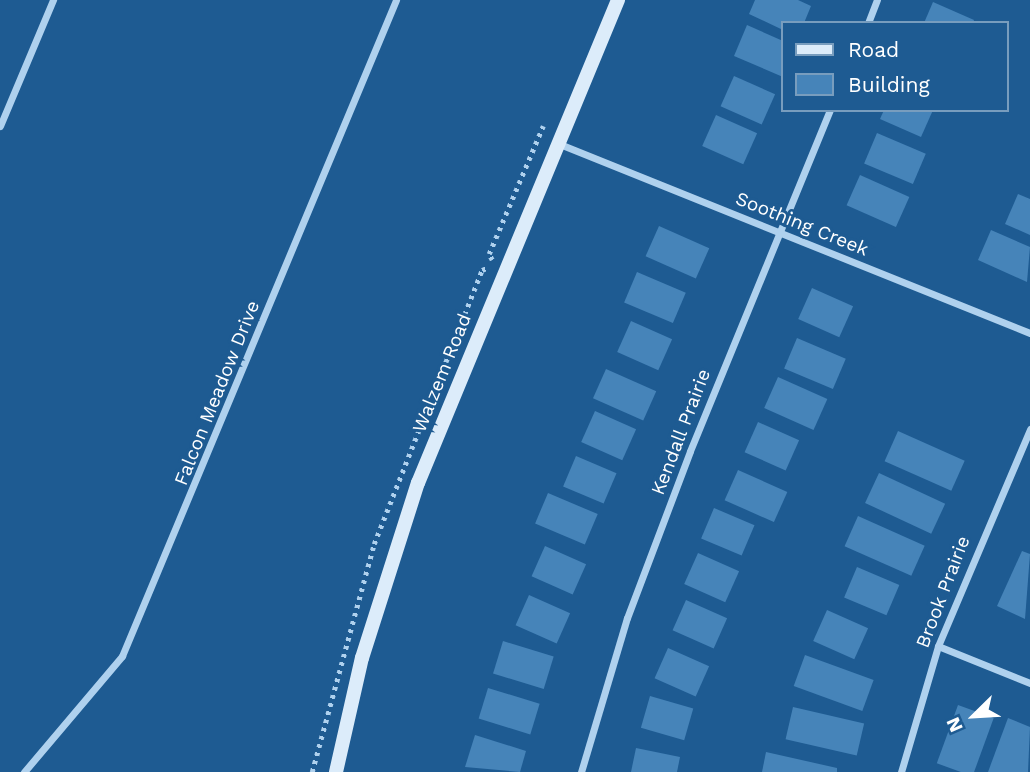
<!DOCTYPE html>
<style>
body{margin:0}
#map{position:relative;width:1030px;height:772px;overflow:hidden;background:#1e5b92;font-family:"Work Sans",sans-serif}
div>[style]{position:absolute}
.building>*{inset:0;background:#4684b9;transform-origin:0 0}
.path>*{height:4.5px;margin-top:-2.25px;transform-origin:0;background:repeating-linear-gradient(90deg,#afd1ee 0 3.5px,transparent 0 8.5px)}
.street>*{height:7px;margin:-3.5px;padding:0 3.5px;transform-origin:3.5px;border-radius:3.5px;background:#afd1ee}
.secondary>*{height:14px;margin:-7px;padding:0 7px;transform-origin:7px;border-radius:7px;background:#dcecfa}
span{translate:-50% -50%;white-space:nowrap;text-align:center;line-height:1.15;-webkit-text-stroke:6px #1e5b92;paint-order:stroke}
.street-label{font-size:19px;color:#fff}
.legend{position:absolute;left:781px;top:21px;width:228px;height:91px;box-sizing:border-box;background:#1e5b92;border:2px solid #789dbe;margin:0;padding:9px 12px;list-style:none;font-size:21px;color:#fff}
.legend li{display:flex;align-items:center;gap:14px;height:35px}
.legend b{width:35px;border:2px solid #789dbe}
.north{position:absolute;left:939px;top:681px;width:70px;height:70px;-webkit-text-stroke:5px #1e5b92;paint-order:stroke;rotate:246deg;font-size:19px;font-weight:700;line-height:28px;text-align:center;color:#fff}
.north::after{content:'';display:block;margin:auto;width:24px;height:32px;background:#fff;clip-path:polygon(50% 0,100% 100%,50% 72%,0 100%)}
</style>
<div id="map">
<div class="building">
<i style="clip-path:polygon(755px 0,798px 0,811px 6px,804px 23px,783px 23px,783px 30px,749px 14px)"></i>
<i style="clip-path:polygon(933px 2px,974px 20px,973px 23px,924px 23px)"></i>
<i style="clip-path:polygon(747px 25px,783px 41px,783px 77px,734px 56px)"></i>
<i style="left:734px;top:76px;width:45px;height:33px;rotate:24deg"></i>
<i style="clip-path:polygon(884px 110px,933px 110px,921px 137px,880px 119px)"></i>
<i style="left:716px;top:115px;width:45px;height:34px;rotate:24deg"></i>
<i style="left:877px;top:133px;width:53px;height:33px;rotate:23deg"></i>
<i style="left:860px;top:175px;width:54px;height:33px;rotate:24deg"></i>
<i style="clip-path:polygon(1018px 194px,1030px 199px,1030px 235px,1005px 224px)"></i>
<i style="left:659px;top:226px;width:55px;height:33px;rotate:24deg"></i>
<i style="clip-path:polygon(991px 230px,1030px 247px,1027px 282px,978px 260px)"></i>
<i style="left:637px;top:272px;width:53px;height:33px;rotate:23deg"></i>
<i style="left:812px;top:288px;width:45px;height:34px;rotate:24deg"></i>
<i style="left:631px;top:321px;width:45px;height:34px;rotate:24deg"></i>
<i style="left:797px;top:338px;width:53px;height:33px;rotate:23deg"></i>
<i style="left:606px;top:369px;width:55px;height:32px;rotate:24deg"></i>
<i style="left:778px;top:377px;width:54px;height:34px;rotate:24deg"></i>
<i style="left:595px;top:411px;width:45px;height:34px;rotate:24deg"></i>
<i style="left:758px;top:422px;width:45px;height:33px;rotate:24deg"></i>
<i style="left:898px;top:431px;width:73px;height:33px;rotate:24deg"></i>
<i style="left:576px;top:456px;width:44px;height:33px;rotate:23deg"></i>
<i style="left:738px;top:470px;width:54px;height:33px;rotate:24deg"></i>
<i style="left:879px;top:473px;width:73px;height:33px;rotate:25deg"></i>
<i style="left:548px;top:493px;width:54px;height:33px;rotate:23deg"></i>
<i style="left:714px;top:508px;width:44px;height:33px;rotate:23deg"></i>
<i style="left:858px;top:516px;width:73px;height:33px;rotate:24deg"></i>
<i style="left:545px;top:546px;width:45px;height:33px;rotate:24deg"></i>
<i style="clip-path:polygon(1022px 551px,1030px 554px,1025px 619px,997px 606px)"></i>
<i style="left:698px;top:553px;width:45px;height:34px;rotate:24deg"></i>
<i style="left:857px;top:567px;width:46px;height:33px;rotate:23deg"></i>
<i style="left:529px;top:595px;width:45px;height:33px;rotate:24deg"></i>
<i style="left:686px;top:600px;width:45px;height:33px;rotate:24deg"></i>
<i style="left:827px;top:610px;width:45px;height:34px;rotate:24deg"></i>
<i style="left:503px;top:641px;width:53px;height:34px;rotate:17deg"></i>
<i style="left:668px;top:648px;width:45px;height:33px;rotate:24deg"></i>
<i style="left:805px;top:655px;width:73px;height:33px;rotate:20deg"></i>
<i style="left:488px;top:688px;width:54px;height:32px;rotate:17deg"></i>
<i style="left:650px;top:696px;width:45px;height:33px;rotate:16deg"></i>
<i style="left:958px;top:705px;width:38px;height:62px;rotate:20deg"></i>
<i style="left:793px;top:707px;width:73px;height:33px;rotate:13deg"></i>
<i style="clip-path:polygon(1008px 718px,1030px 727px,1028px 772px,988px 772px)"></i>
<i style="clip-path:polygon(475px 735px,526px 751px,520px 772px,465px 767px)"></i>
<i style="clip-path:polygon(636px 748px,680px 757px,677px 772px,631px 772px)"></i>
<i style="clip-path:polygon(766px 752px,837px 768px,837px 772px,762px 772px)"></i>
</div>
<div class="path">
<i style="left:492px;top:260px;width:7px;rotate:-117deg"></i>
<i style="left:489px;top:254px;width:139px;rotate:-67.1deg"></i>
<i style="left:312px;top:772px;width:236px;rotate:-74.8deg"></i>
<i style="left:374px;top:544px;width:295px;rotate:-68.5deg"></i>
<i style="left:482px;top:270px;width:8px;rotate:-23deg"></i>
</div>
<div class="street">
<i style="left:868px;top:23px;width:25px;rotate:-69deg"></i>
<i style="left:0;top:126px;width:137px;rotate:-67.2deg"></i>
<i style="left:562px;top:145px;width:504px;rotate:21.89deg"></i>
<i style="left:938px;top:646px;width:99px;rotate:21.9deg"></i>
<i style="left:24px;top:772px;width:152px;rotate:-49.8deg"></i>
<i style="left:122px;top:656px;width:711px;rotate:-67.33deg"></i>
<i style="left:581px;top:772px;width:161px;rotate:-73.4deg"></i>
<i style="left:627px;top:618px;width:178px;rotate:-69.3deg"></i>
<i style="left:690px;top:451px;width:369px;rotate:-67.7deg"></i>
<i style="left:901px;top:772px;width:131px;rotate:-73.6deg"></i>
<i style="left:938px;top:646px;width:236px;rotate:-67deg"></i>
</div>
<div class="secondary">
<i style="left:336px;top:772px;width:117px;rotate:-77.2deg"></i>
<i style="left:362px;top:658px;width:184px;rotate:-72.3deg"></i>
<i style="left:418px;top:483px;width:523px;rotate:-67.51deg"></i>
</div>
<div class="street-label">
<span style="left:802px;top:224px;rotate:22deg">Soothing Creek</span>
<span style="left:442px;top:373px;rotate:-68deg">Walzem Road</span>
<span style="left:217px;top:393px;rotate:-68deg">Falcon Meadow Drive</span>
<span style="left:681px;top:432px;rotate:-69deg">Kendall Prairie</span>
<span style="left:943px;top:592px;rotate:-69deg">Brook Prairie</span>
</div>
<ul class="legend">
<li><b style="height:9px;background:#dcecfa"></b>Road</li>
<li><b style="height:19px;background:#4684b9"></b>Building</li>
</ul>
<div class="north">N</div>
</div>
